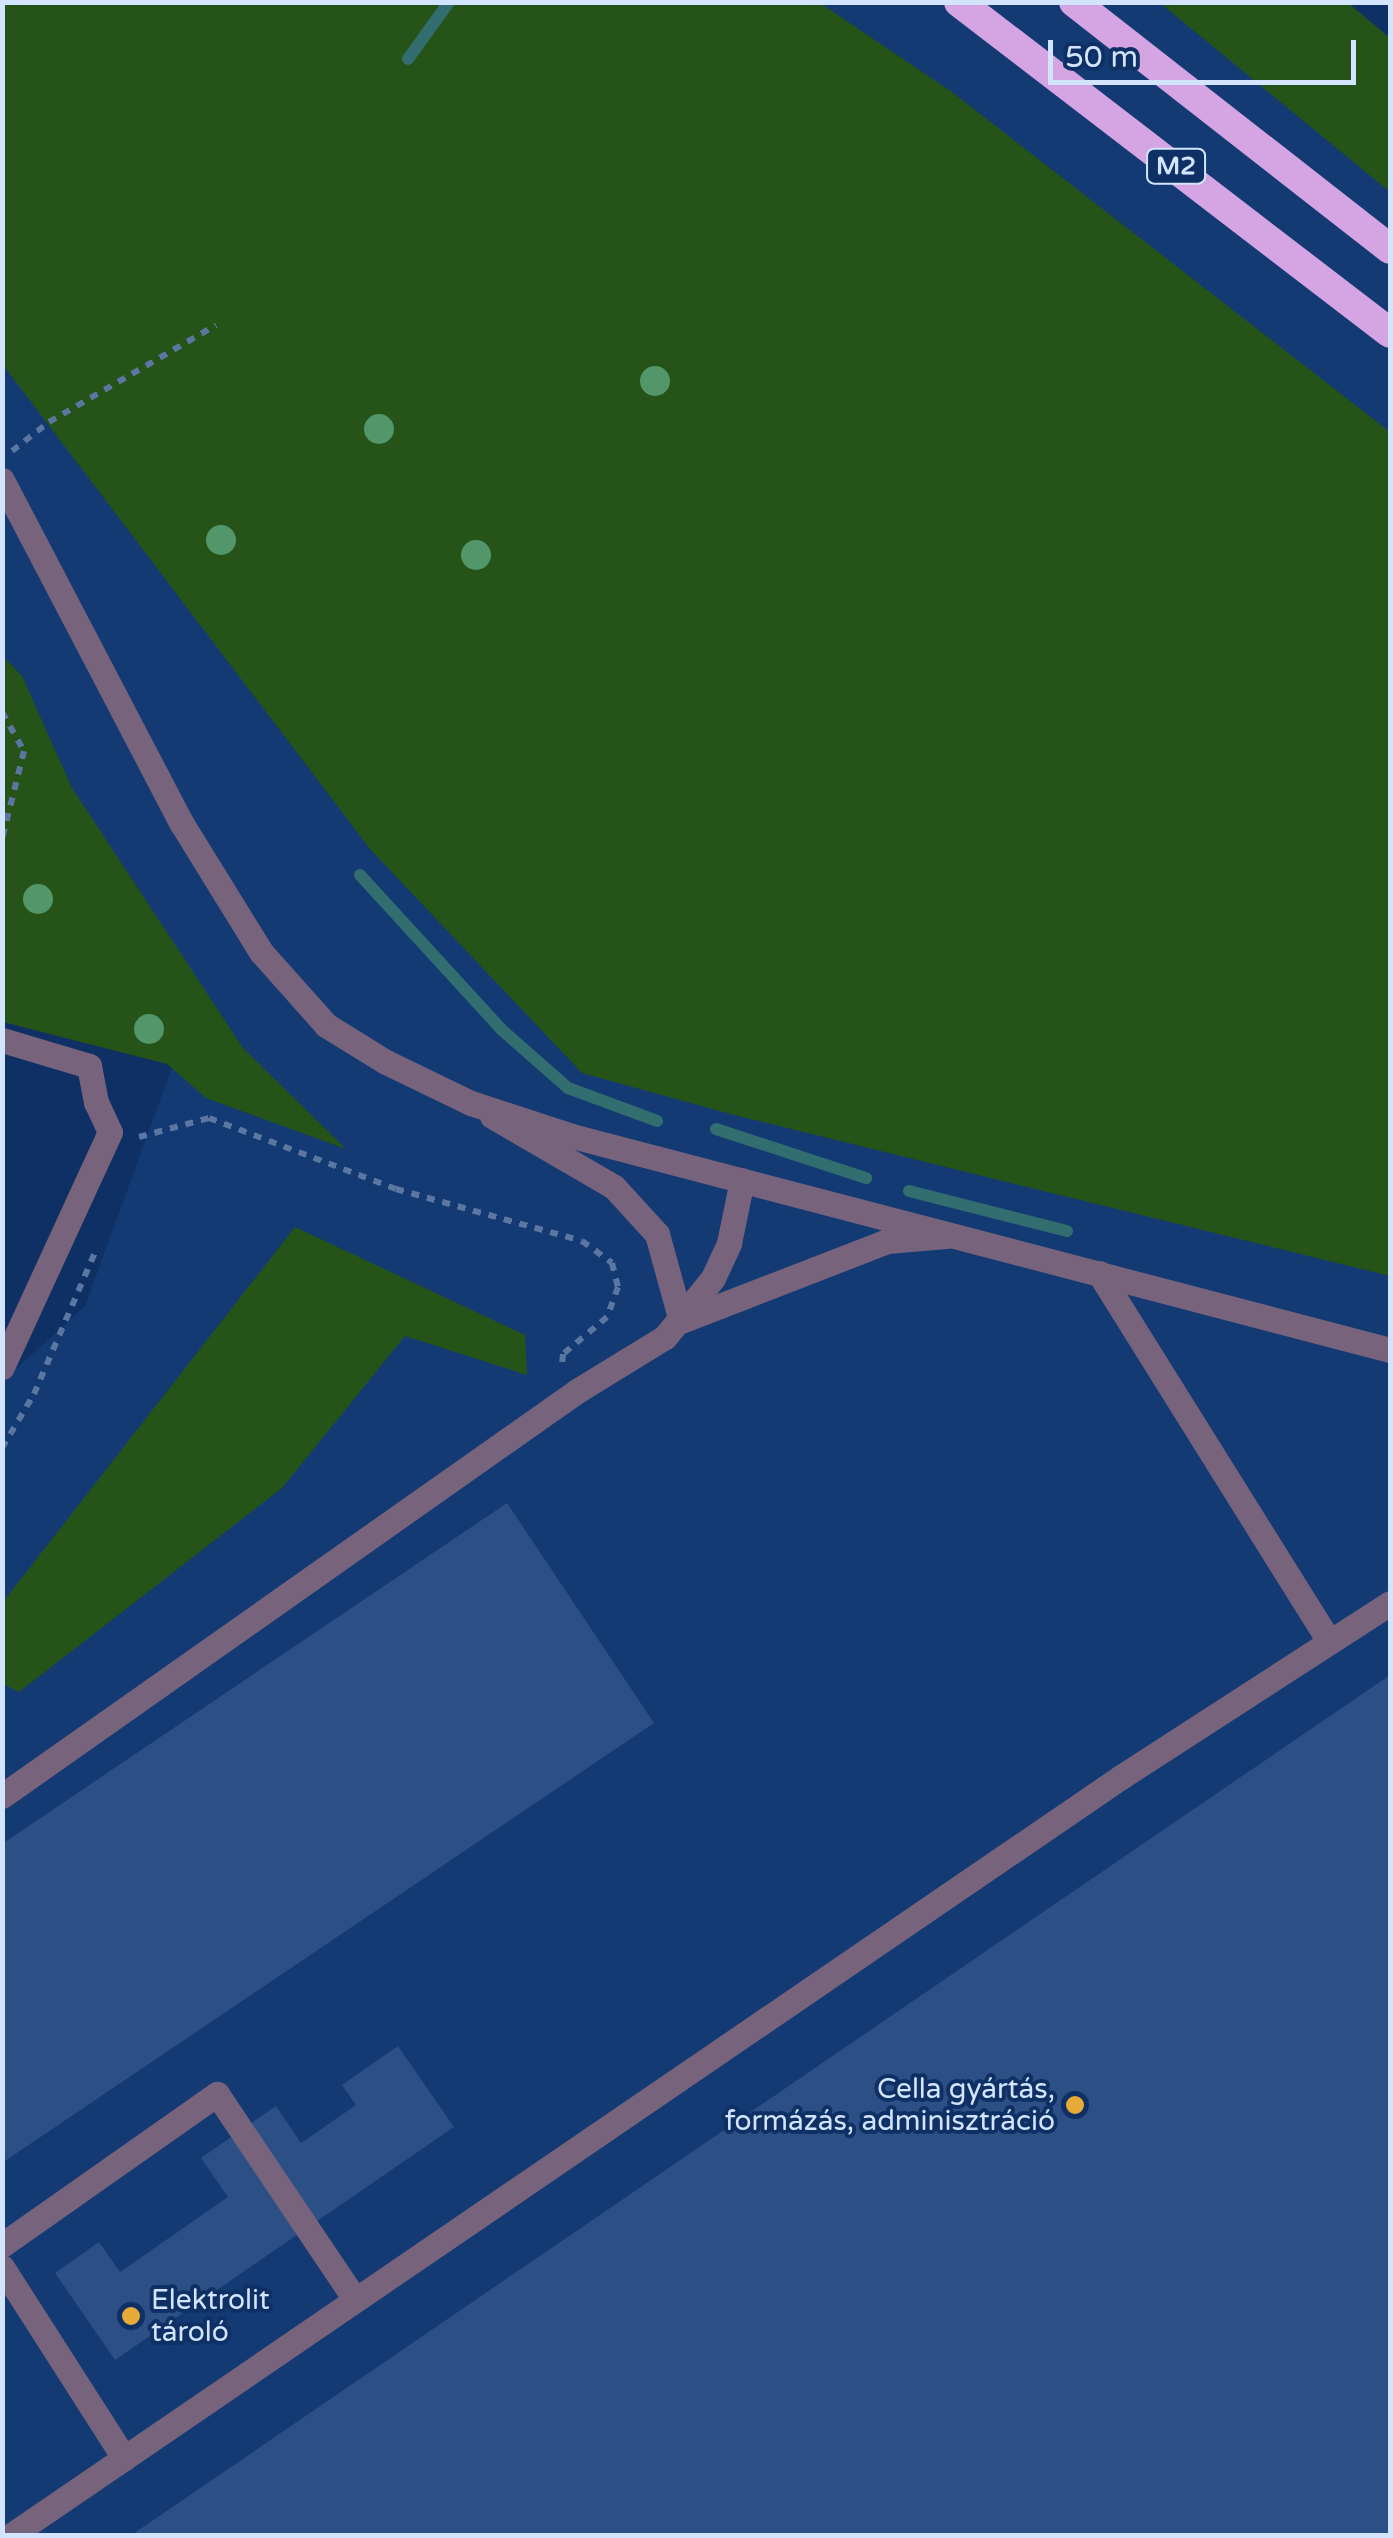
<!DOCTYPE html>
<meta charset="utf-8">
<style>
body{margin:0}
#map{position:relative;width:1393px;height:2538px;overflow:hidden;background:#0e3064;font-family:"Varela Round",sans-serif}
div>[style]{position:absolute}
.built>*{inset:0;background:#143a74}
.green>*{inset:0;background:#265317}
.stream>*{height:12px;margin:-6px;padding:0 6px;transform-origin:6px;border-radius:6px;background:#326d6f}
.building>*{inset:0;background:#2c4f86}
.path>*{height:6px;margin-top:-3px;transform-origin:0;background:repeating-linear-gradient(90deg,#5b77a1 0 8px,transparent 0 16px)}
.lane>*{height:25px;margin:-12.5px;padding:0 12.5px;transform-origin:12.5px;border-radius:12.5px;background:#77647c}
.street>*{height:25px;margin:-12.5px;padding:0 12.5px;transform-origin:12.5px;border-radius:12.5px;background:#77647c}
.highway>*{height:30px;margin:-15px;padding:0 15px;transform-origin:15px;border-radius:15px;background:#d5a5e3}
.trees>*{width:30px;height:30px;margin:-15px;border-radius:50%;background:#53966a}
.dots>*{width:28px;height:28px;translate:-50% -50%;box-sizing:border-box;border:5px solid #0e3064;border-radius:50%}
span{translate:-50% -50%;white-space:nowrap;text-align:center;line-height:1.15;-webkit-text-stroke:8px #0e3064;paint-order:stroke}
.shield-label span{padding:2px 8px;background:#0e3064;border:2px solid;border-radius:8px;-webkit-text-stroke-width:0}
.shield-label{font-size:25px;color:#d3e4fe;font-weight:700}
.poi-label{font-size:28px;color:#d3e4fe}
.right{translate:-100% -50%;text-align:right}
.left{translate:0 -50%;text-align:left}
.frame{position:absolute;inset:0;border:5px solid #d3e4fe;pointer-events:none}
.scale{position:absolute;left:1048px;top:40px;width:308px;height:45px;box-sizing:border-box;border:5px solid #d3e4fe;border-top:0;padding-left:12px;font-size:30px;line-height:35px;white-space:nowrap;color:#d3e4fe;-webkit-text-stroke:8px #0e3064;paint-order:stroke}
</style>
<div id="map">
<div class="built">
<i style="clip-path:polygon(3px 3px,1314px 3px,1390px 68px,1390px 2535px,3px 2536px,3px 1381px,85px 1306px,175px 1059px,3px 1013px)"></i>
</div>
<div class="green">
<i style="clip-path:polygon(3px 2px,820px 3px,952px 92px,1390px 432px,1390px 1276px,734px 1115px,582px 1073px,370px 849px,3px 365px)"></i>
<i style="clip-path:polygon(1160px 3px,1348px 3px,1390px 38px,1390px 192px)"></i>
<i style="clip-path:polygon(2px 655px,22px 676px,72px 788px,243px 1048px,346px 1149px,206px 1098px,167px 1064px,3px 1022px)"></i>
<i style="clip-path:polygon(295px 1227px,525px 1335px,527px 1375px,405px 1336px,282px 1488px,19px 1692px,3px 1684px,3px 1602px)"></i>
</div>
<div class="stream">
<i style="left:408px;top:59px;width:70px;rotate:-54.3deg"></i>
<i style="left:360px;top:875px;width:209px;rotate:47.5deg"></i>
<i style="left:501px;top:1029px;width:89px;rotate:41.4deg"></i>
<i style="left:568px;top:1088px;width:95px;rotate:20.3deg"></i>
<i style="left:716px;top:1129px;width:158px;rotate:18.1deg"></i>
<i style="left:909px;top:1191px;width:163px;rotate:14.2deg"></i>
</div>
<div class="building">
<i style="clip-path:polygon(507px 1503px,654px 1723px,2px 2163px,2px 1844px)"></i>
<i style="clip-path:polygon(1390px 1675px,1390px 2536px,130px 2536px)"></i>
<i style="clip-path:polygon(398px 2046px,454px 2127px,115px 2360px,55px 2273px,99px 2242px,120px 2272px,228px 2197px,201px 2158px,276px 2106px,301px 2143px,356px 2105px,342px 2085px)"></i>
</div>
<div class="path">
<i style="left:12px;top:451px;width:47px;rotate:-38.1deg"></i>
<i style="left:49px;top:422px;width:193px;rotate:-30.1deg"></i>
<i style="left:2px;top:712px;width:45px;rotate:60.6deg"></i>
<i style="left:24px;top:751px;width:91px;rotate:104deg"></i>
<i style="left:139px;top:1137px;width:73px;rotate:-15.2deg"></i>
<i style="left:209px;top:1118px;width:200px;rotate:20.8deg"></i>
<i style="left:396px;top:1189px;width:193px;rotate:15.6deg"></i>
<i style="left:582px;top:1241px;width:37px;rotate:36deg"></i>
<i style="left:612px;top:1263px;width:25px;rotate:76deg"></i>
<i style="left:618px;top:1287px;width:32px;rotate:110deg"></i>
<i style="left:607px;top:1317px;width:57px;rotate:139.9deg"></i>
<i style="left:563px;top:1354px;width:11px;rotate:95deg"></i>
<i style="left:2px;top:1448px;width:63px;rotate:-59.3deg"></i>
<i style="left:34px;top:1394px;width:157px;rotate:-66.7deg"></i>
</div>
<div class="lane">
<i style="left:492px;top:1116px;width:141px;rotate:30.2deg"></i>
<i style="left:614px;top:1187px;width:64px;rotate:47.5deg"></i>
<i style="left:657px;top:1234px;width:90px;rotate:74.6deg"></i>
<i style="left:1099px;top:1273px;width:433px;rotate:58deg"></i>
<i style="left:681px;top:1321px;width:221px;rotate:-21.2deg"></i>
<i style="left:887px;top:1241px;width:59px;rotate:-4.8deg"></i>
<i style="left:2px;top:1796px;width:703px;rotate:-35.16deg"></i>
<i style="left:577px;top:1391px;width:103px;rotate:-31.5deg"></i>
<i style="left:665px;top:1337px;width:76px;rotate:-50.9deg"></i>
<i style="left:713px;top:1278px;width:38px;rotate:-65deg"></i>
<i style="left:729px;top:1243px;width:64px;rotate:-78.3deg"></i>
<i style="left:2px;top:2245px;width:263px;rotate:-35.1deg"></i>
<i style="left:217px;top:2094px;width:247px;rotate:56.1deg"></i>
<i style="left:2px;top:2267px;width:227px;rotate:57.4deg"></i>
<i style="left:10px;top:2536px;width:1346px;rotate:-34.34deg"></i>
<i style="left:1121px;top:1777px;width:320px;rotate:-32.9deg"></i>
</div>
<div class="street">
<i style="left:2px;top:480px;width:388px;rotate:62.4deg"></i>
<i style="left:182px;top:824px;width:150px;rotate:58.3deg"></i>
<i style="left:261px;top:952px;width:98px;rotate:48.3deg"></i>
<i style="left:326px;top:1025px;width:70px;rotate:31.7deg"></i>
<i style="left:386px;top:1062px;width:94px;rotate:25.8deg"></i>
<i style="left:471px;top:1103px;width:106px;rotate:18.1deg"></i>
<i style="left:572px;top:1136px;width:846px;rotate:14.66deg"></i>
<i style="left:2px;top:1040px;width:91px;rotate:16.6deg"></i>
<i style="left:89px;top:1066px;width:37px;rotate:79deg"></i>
<i style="left:96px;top:1102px;width:33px;rotate:65deg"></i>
<i style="left:110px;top:1132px;width:259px;rotate:114.7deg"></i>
</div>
<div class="highway">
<i style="left:959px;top:2px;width:543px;rotate:37.52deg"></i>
<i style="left:1074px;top:2px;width:401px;rotate:38deg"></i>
</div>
<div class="trees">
<i style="left:655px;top:381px"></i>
<i style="left:379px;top:429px"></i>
<i style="left:221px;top:540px"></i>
<i style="left:476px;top:555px"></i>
<i style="left:38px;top:899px"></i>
<i style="left:149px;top:1029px"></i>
</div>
<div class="dots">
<i style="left:1075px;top:2105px;background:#e8ab37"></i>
<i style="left:131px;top:2316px;background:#e8ab37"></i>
</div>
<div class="shield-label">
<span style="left:1176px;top:166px">M2</span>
</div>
<div class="poi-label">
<span class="right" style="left:1055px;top:2105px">Cella gyártás,<br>formázás, adminisztráció</span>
<span class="left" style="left:151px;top:2316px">Elektrolit<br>tároló</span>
</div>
<div class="frame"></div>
<div class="scale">50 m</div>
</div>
